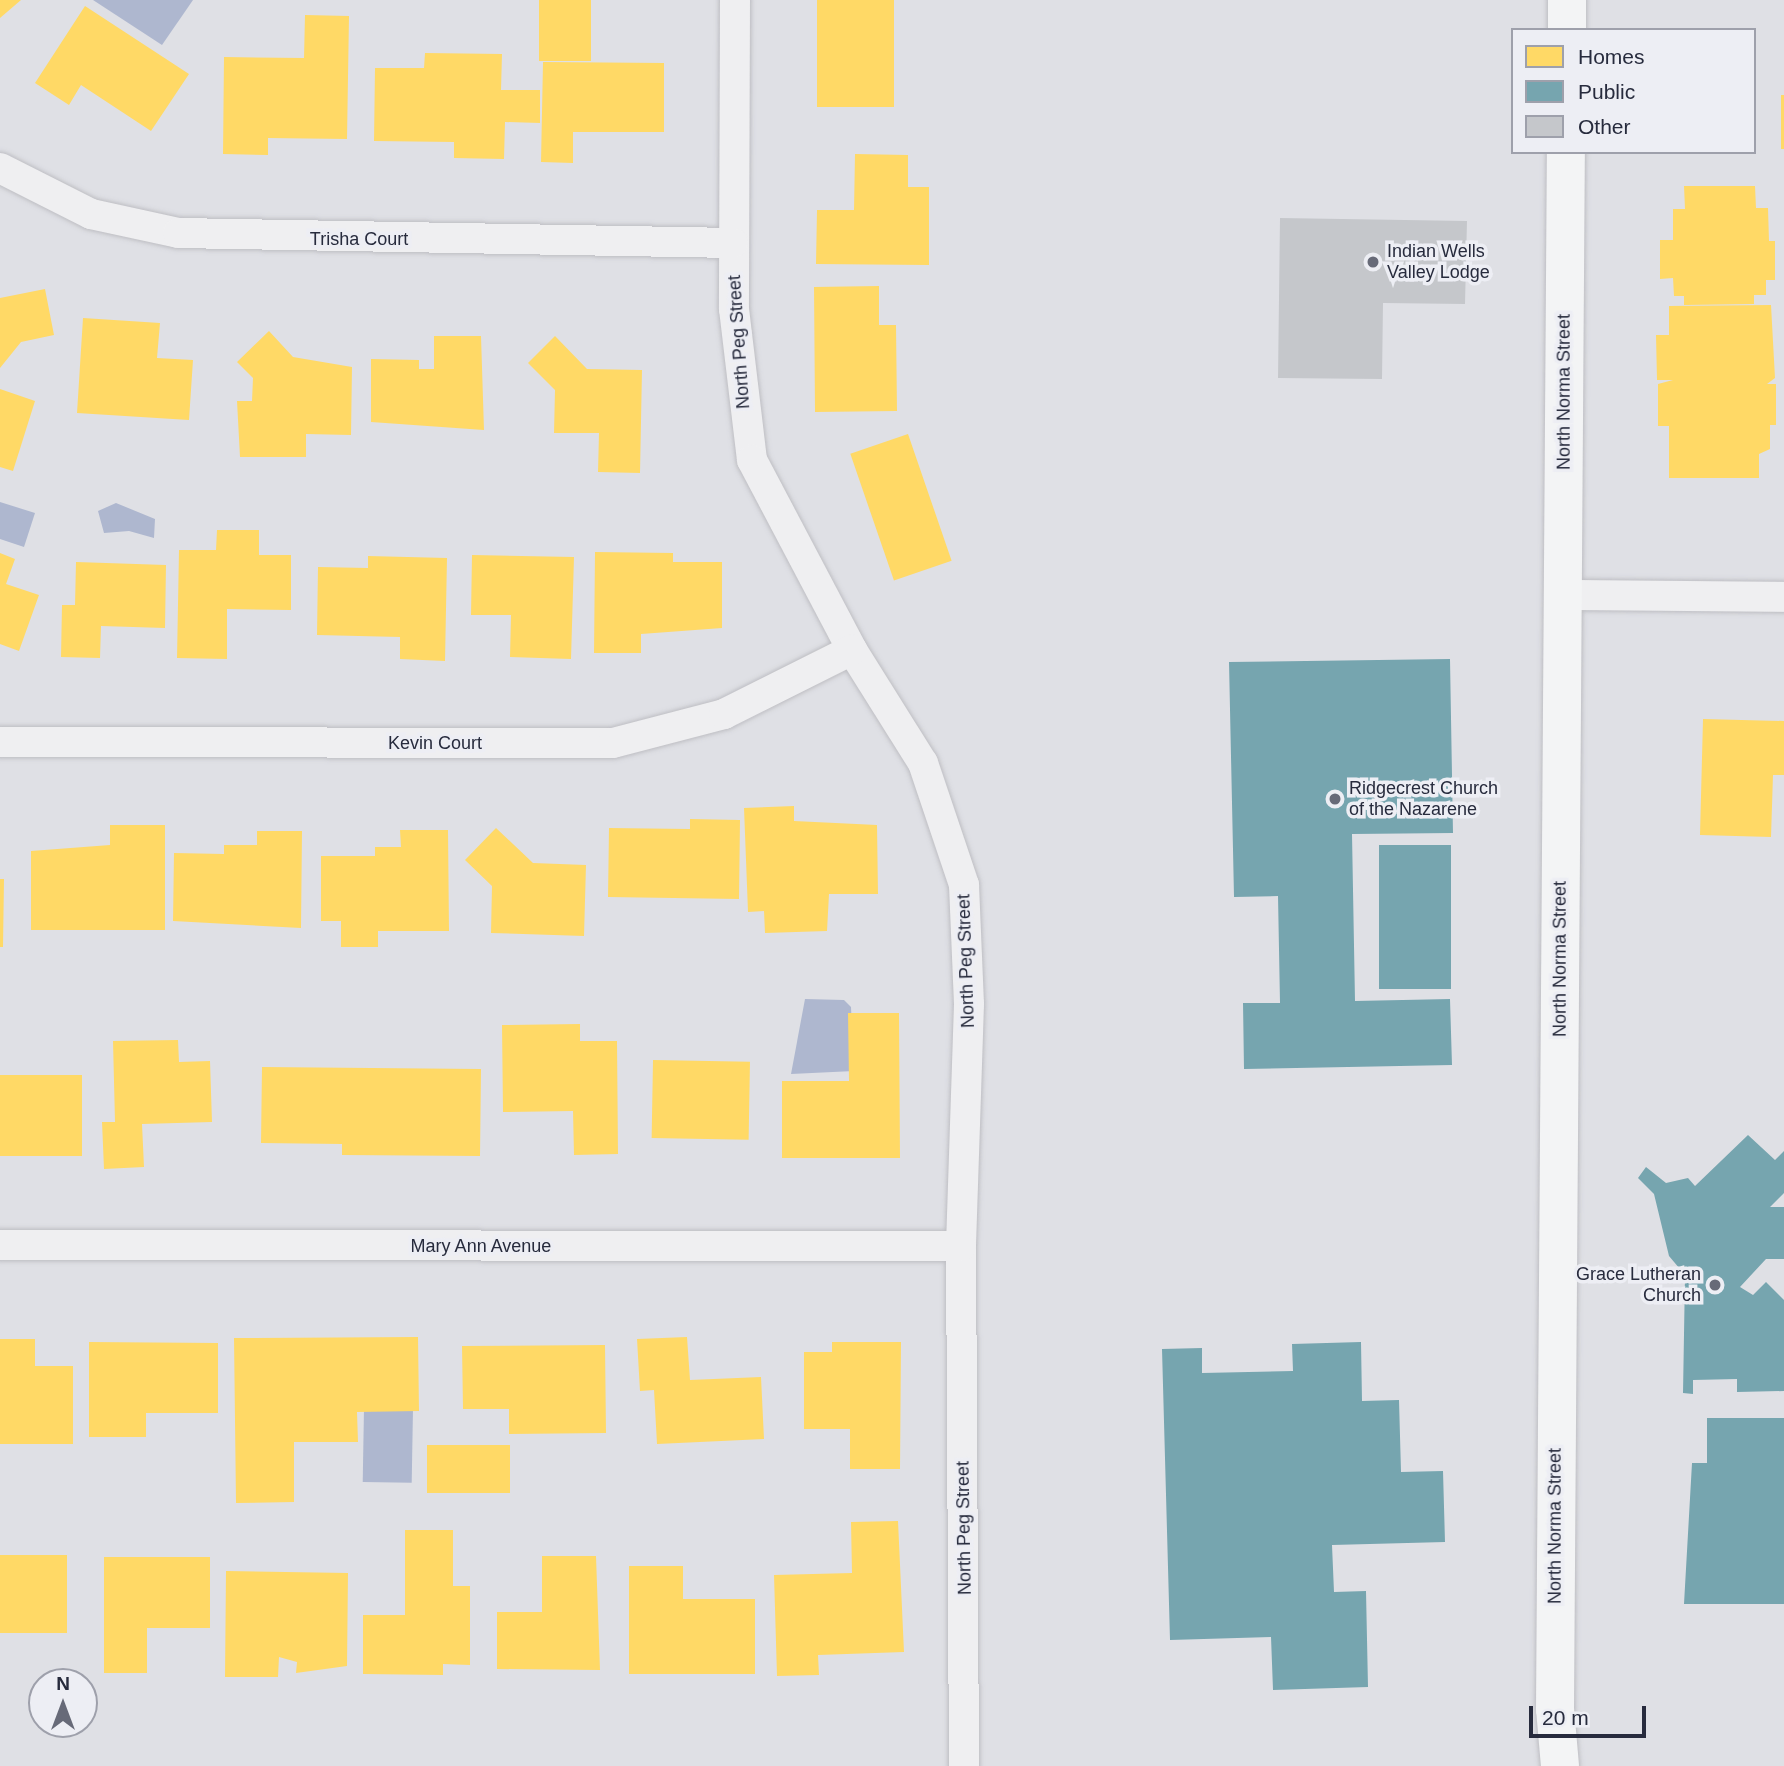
<!DOCTYPE html>
<style>
body{margin:0}
#map{position:relative;width:1784px;height:1766px;overflow:hidden;background:#dfe0e5;font-family:Arial,sans-serif}
div>[style]{position:absolute}
.water>*{inset:0;background:#aeb7cf;transform-origin:0 0}
.homes>*{inset:0;background:#ffd966;transform-origin:0 0}
.public>*{inset:0;background:#76a5af;transform-origin:0 0}
.building>*{inset:0;background:#c5c7cb}
.roads{filter:drop-shadow(0 0 2px #bebec3) drop-shadow(0 0 2px #bebec3)}
.street>*{height:30px;margin:-15px;padding:0 15px;transform-origin:15px;border-radius:15px;background:#efeff1}
.secondary>*{height:38px;margin:-19px;padding:0 19px;transform-origin:19px;border-radius:19px;background:#f3f4f5}
.dots>*{width:19px;height:19px;translate:-50% -50%;box-sizing:border-box;border:4px solid #edeef4;border-radius:50%}
span{translate:-50% -50%;white-space:nowrap;text-align:center;line-height:1.15;-webkit-text-stroke:7px #edeef4;paint-order:stroke}
.street-label{font-size:18px;color:#272b3d}
.poi-label{font-size:18px;color:#272b3d}
.left{translate:0 -50%;text-align:left}
.right{translate:-100% -50%;text-align:right}
.legend{position:absolute;left:1511px;top:28px;width:245px;height:126px;box-sizing:border-box;background:#edeef4;border:2px solid #9ea0ab;margin:0;padding:9px 12px;list-style:none;font-size:21px;color:#272b3d}
.legend li{display:flex;align-items:center;gap:14px;height:35px}
.legend b{width:35px;border:2px solid #9ea0ab}
.north{position:absolute;left:28px;top:1668px;width:70px;height:70px;box-sizing:border-box;background:#edeef4;border:2px solid #9ea0ab;border-radius:50%;rotate:0deg;font-size:19px;font-weight:700;line-height:28px;text-align:center;color:#272b3d}
.north::after{content:'';display:block;margin:auto;width:24px;height:32px;background:#676a78;clip-path:polygon(50% 0,100% 100%,50% 72%,0 100%)}
.scale{position:absolute;left:1529px;top:1706px;width:117px;height:32px;box-sizing:border-box;border:4px solid #272b3d;border-top:0;padding-left:9px;font-size:21px;line-height:24px;white-space:nowrap;color:#272b3d;-webkit-text-stroke:5px #edeef4;paint-order:stroke}
</style>
<div id="map">
<div class="water">
<i style="clip-path:polygon(93px 0,193px 0,162px 45px)"></i>
<i style="clip-path:polygon(0 502px,35px 513px,24px 547px,0 539px)"></i>
<i style="clip-path:polygon(116px 503px,155px 519px,154px 538px,129px 531px,104px 533px,98px 511px)"></i>
<i style="clip-path:polygon(805px 999px,844px 1000px,851px 1007px,854px 1071px,791px 1074px)"></i>
<i style="left:364px;top:1408px;width:49px;height:74px;rotate:1deg"></i>
</div>
<div class="homes">
<i style="clip-path:polygon(0 0,21px 0,0 18px)"></i>
<i style="left:539px;top:0;width:52px;height:61px"></i>
<i style="left:817px;top:0;width:77px;height:107px"></i>
<i style="clip-path:polygon(85px 6px,189px 74px,151px 131px,81px 85px,69px 105px,35px 83px)"></i>
<i style="clip-path:polygon(305px 15px,349px 16px,347px 139px,268px 138px,268px 155px,223px 154px,224px 57px,304px 58px)"></i>
<i style="clip-path:polygon(425px 53px,502px 54px,501px 90px,540px 90px,540px 123px,505px 122px,504px 159px,454px 158px,454px 142px,374px 141px,375px 68px,424px 68px)"></i>
<i style="clip-path:polygon(543px 62px,664px 63px,664px 132px,573px 132px,573px 163px,541px 162px)"></i>
<i style="left:1781px;top:95px;width:3px;height:54px"></i>
<i style="clip-path:polygon(855px 154px,908px 155px,908px 187px,929px 187px,929px 265px,816px 264px,817px 210px,854px 210px)"></i>
<i style="clip-path:polygon(1684px 186px,1755px 186px,1756px 208px,1768px 208px,1769px 241px,1775px 241px,1775px 280px,1766px 280px,1766px 295px,1754px 295px,1754px 304px,1684px 305px,1684px 296px,1674px 296px,1673px 278px,1660px 279px,1660px 240px,1673px 240px,1673px 209px,1685px 209px)"></i>
<i style="clip-path:polygon(879px 286px,879px 325px,896px 325px,897px 411px,815px 412px,814px 287px)"></i>
<i style="clip-path:polygon(45px 289px,54px 335px,21px 342px,0 368px,0 298px)"></i>
<i style="clip-path:polygon(1771px 305px,1775px 378px,1767px 384px,1776px 384px,1776px 425px,1770px 425px,1770px 449px,1759px 454px,1759px 478px,1669px 478px,1669px 426px,1658px 426px,1658px 384px,1673px 380px,1657px 380px,1656px 335px,1669px 335px,1669px 306px)"></i>
<i style="clip-path:polygon(83px 318px,160px 323px,157px 358px,193px 360px,189px 420px,77px 413px)"></i>
<i style="clip-path:polygon(269px 331px,293px 357px,352px 367px,351px 435px,306px 434px,306px 457px,240px 457px,237px 401px,252px 401px,253px 378px,237px 362px)"></i>
<i style="clip-path:polygon(434px 336px,481px 336px,484px 430px,371px 422px,371px 359px,419px 360px,419px 369px,434px 369px)"></i>
<i style="clip-path:polygon(555px 336px,587px 369px,642px 370px,640px 473px,598px 472px,599px 433px,554px 433px,555px 390px,528px 363px)"></i>
<i style="clip-path:polygon(0 389px,35px 401px,13px 471px,0 467px)"></i>
<i style="left:908px;top:434px;width:134px;height:61px;rotate:71deg"></i>
<i style="clip-path:polygon(217px 530px,259px 530px,259px 555px,291px 555px,291px 610px,227px 609px,227px 659px,177px 658px,179px 550px,216px 550px)"></i>
<i style="clip-path:polygon(595px 552px,673px 553px,673px 562px,722px 562px,722px 628px,641px 634px,641px 653px,594px 653px)"></i>
<i style="clip-path:polygon(0 553px,15px 559px,6px 584px,39px 595px,19px 651px,0 644px)"></i>
<i style="clip-path:polygon(472px 555px,574px 557px,571px 659px,510px 657px,511px 615px,471px 615px)"></i>
<i style="clip-path:polygon(368px 556px,447px 558px,445px 661px,400px 659px,400px 637px,317px 635px,318px 567px,368px 568px)"></i>
<i style="clip-path:polygon(76px 562px,166px 565px,165px 628px,101px 626px,100px 658px,61px 657px,62px 605px,75px 605px)"></i>
<i style="clip-path:polygon(1703px 719px,1784px 721px,1784px 775px,1773px 775px,1771px 837px,1700px 835px)"></i>
<i style="clip-path:polygon(794px 806px,794px 821px,877px 825px,878px 894px,829px 894px,827px 931px,765px 933px,764px 911px,748px 912px,744px 808px)"></i>
<i style="clip-path:polygon(690px 819px,740px 820px,739px 899px,608px 897px,609px 828px,690px 829px)"></i>
<i style="clip-path:polygon(110px 825px,165px 825px,165px 930px,31px 930px,31px 851px,110px 845px)"></i>
<i style="clip-path:polygon(496px 828px,533px 863px,586px 865px,584px 936px,491px 933px,492px 886px,465px 860px)"></i>
<i style="clip-path:polygon(400px 830px,448px 830px,449px 931px,378px 931px,378px 947px,341px 947px,341px 921px,321px 921px,321px 856px,375px 856px,375px 847px,401px 847px)"></i>
<i style="clip-path:polygon(257px 831px,302px 831px,301px 928px,173px 921px,174px 853px,224px 854px,224px 845px,257px 845px)"></i>
<i style="clip-path:polygon(0 879px,4px 879px,3px 947px,0 947px)"></i>
<i style="clip-path:polygon(848px 1013px,899px 1013px,900px 1158px,782px 1158px,782px 1081px,849px 1081px)"></i>
<i style="clip-path:polygon(580px 1024px,580px 1041px,617px 1041px,618px 1154px,574px 1155px,573px 1111px,503px 1112px,502px 1025px)"></i>
<i style="clip-path:polygon(178px 1040px,179px 1062px,210px 1061px,212px 1122px,142px 1124px,144px 1167px,104px 1169px,102px 1122px,115px 1122px,113px 1041px)"></i>
<i style="left:653px;top:1060px;width:97px;height:78px;rotate:1deg"></i>
<i style="clip-path:polygon(262px 1067px,481px 1069px,480px 1156px,342px 1155px,342px 1144px,261px 1143px)"></i>
<i style="left:0;top:1075px;width:82px;height:81px"></i>
<i style="clip-path:polygon(418px 1337px,419px 1411px,357px 1412px,358px 1442px,294px 1442px,294px 1502px,236px 1503px,234px 1338px)"></i>
<i style="clip-path:polygon(687px 1337px,690px 1380px,761px 1377px,764px 1439px,657px 1444px,654px 1390px,640px 1391px,637px 1339px)"></i>
<i style="clip-path:polygon(0 1339px,35px 1339px,35px 1366px,73px 1366px,73px 1444px,0 1444px)"></i>
<i style="clip-path:polygon(89px 1342px,218px 1343px,218px 1413px,146px 1413px,146px 1437px,89px 1437px)"></i>
<i style="clip-path:polygon(832px 1342px,901px 1342px,900px 1469px,850px 1469px,850px 1429px,804px 1429px,804px 1352px,832px 1352px)"></i>
<i style="clip-path:polygon(605px 1345px,606px 1433px,509px 1434px,509px 1409px,463px 1409px,462px 1346px)"></i>
<i style="left:427px;top:1445px;width:83px;height:48px"></i>
<i style="clip-path:polygon(898px 1521px,904px 1652px,818px 1655px,819px 1675px,777px 1676px,774px 1575px,852px 1573px,851px 1522px)"></i>
<i style="clip-path:polygon(405px 1530px,453px 1530px,453px 1586px,470px 1586px,470px 1665px,443px 1664px,443px 1675px,363px 1674px,363px 1615px,405px 1615px)"></i>
<i style="left:0;top:1555px;width:67px;height:78px"></i>
<i style="clip-path:polygon(542px 1556px,596px 1556px,600px 1670px,497px 1669px,497px 1612px,542px 1612px)"></i>
<i style="clip-path:polygon(104px 1557px,210px 1557px,210px 1628px,147px 1628px,147px 1673px,104px 1673px)"></i>
<i style="clip-path:polygon(629px 1566px,683px 1566px,683px 1599px,755px 1599px,755px 1674px,629px 1674px)"></i>
<i style="clip-path:polygon(226px 1571px,348px 1573px,347px 1666px,296px 1673px,297px 1662px,279px 1657px,278px 1677px,225px 1677px)"></i>
</div>
<div class="public">
<i style="clip-path:polygon(1450px 659px,1453px 833px,1352px 834px,1355px 1001px,1450px 999px,1452px 1065px,1244px 1069px,1243px 1003px,1280px 1003px,1278px 896px,1234px 897px,1229px 662px)"></i>
<i style="left:1379px;top:845px;width:72px;height:144px"></i>
<i style="clip-path:polygon(1748px 1135px,1775px 1160px,1784px 1151px,1784px 1193px,1770px 1207px,1784px 1207px,1784px 1259px,1766px 1259px,1740px 1287px,1753px 1295px,1766px 1282px,1784px 1300px,1784px 1391px,1737px 1392px,1737px 1379px,1693px 1380px,1693px 1394px,1683px 1393px,1685px 1275px,1669px 1256px,1654px 1194px,1638px 1178px,1646px 1167px,1666px 1183px,1688px 1178px,1695px 1186px)"></i>
<i style="clip-path:polygon(1361px 1342px,1362px 1401px,1399px 1400px,1401px 1472px,1443px 1471px,1445px 1542px,1332px 1545px,1334px 1592px,1366px 1591px,1368px 1687px,1273px 1690px,1271px 1637px,1170px 1640px,1162px 1349px,1202px 1348px,1202px 1373px,1293px 1371px,1292px 1344px)"></i>
<i style="clip-path:polygon(1707px 1418px,1784px 1418px,1784px 1604px,1684px 1604px,1692px 1463px,1707px 1463px)"></i>
</div>
<div class="building">
<i style="clip-path:polygon(1280px 218px,1467px 221px,1465px 304px,1383px 303px,1382px 379px,1278px 378px)"></i>
</div>
<div class="roads">
<div class="street">
<i style="left:735px;top:0;width:309px;rotate:90.2deg"></i>
<i style="left:734px;top:309px;width:152px;rotate:83.2deg"></i>
<i style="left:752px;top:460px;width:215px;rotate:62.2deg"></i>
<i style="left:852px;top:650px;width:133px;rotate:57.9deg"></i>
<i style="left:923px;top:763px;width:129px;rotate:71.4deg"></i>
<i style="left:964px;top:885px;width:119px;rotate:87.6deg"></i>
<i style="left:969px;top:1004px;width:242px;rotate:91.9deg"></i>
<i style="left:961px;top:1246px;width:520px;rotate:89.67deg"></i>
<i style="left:0;top:168px;width:102px;rotate:26.8deg"></i>
<i style="left:91px;top:214px;width:89px;rotate:12.3deg"></i>
<i style="left:178px;top:233px;width:555px;rotate:1.03deg"></i>
<i style="left:1562px;top:595px;width:222px;rotate:0.5deg"></i>
<i style="left:0;top:742px;width:613px;rotate:0.09deg"></i>
<i style="left:613px;top:743px;width:115px;rotate:-14.6deg"></i>
<i style="left:724px;top:714px;width:143px;rotate:-26.6deg"></i>
<i style="left:0;top:1245px;width:961px;rotate:0.06deg"></i>
</div>
<div class="secondary">
<i style="left:1567px;top:30px;width:30px;rotate:-90deg"></i>
<i style="left:1560px;top:1766px;width:57px;rotate:-95deg"></i>
<i style="left:1555px;top:1709px;width:1557px;rotate:-89.6deg"></i>
</div>
</div>
<div class="dots">
<i style="left:1373px;top:262px;background:#676a78"></i>
<i style="left:1335px;top:799px;background:#676a78"></i>
<i style="left:1715px;top:1285px;background:#676a78"></i>
</div>
<div class="street-label">
<span style="left:359px;top:239px">Trisha Court</span>
<span style="left:739px;top:342px;rotate:-94deg">North Peg Street</span>
<span style="left:1564px;top:392px;rotate:-90deg">North Norma Street</span>
<span style="left:435px;top:743px">Kevin Court</span>
<span style="left:1560px;top:959px;rotate:-90deg">North Norma Street</span>
<span style="left:966px;top:961px;rotate:-92deg">North Peg Street</span>
<span style="left:481px;top:1246px">Mary Ann Avenue</span>
<span style="left:1555px;top:1526px;rotate:-90deg">North Norma Street</span>
<span style="left:964px;top:1528px;rotate:-91deg">North Peg Street</span>
</div>
<div class="poi-label">
<span class="left" style="left:1387px;top:262px">Indian Wells<br>Valley Lodge</span>
<span class="left" style="left:1349px;top:799px">Ridgecrest Church<br>of the Nazarene</span>
<span class="right" style="left:1701px;top:1285px">Grace Lutheran<br>Church</span>
</div>
<ul class="legend">
<li><b style="height:19px;background:#ffd966"></b>Homes</li>
<li><b style="height:19px;background:#76a5af"></b>Public</li>
<li><b style="height:19px;background:#c5c7cb"></b>Other</li>
</ul>
<div class="north">N</div>
<div class="scale">20 m</div>
</div>
